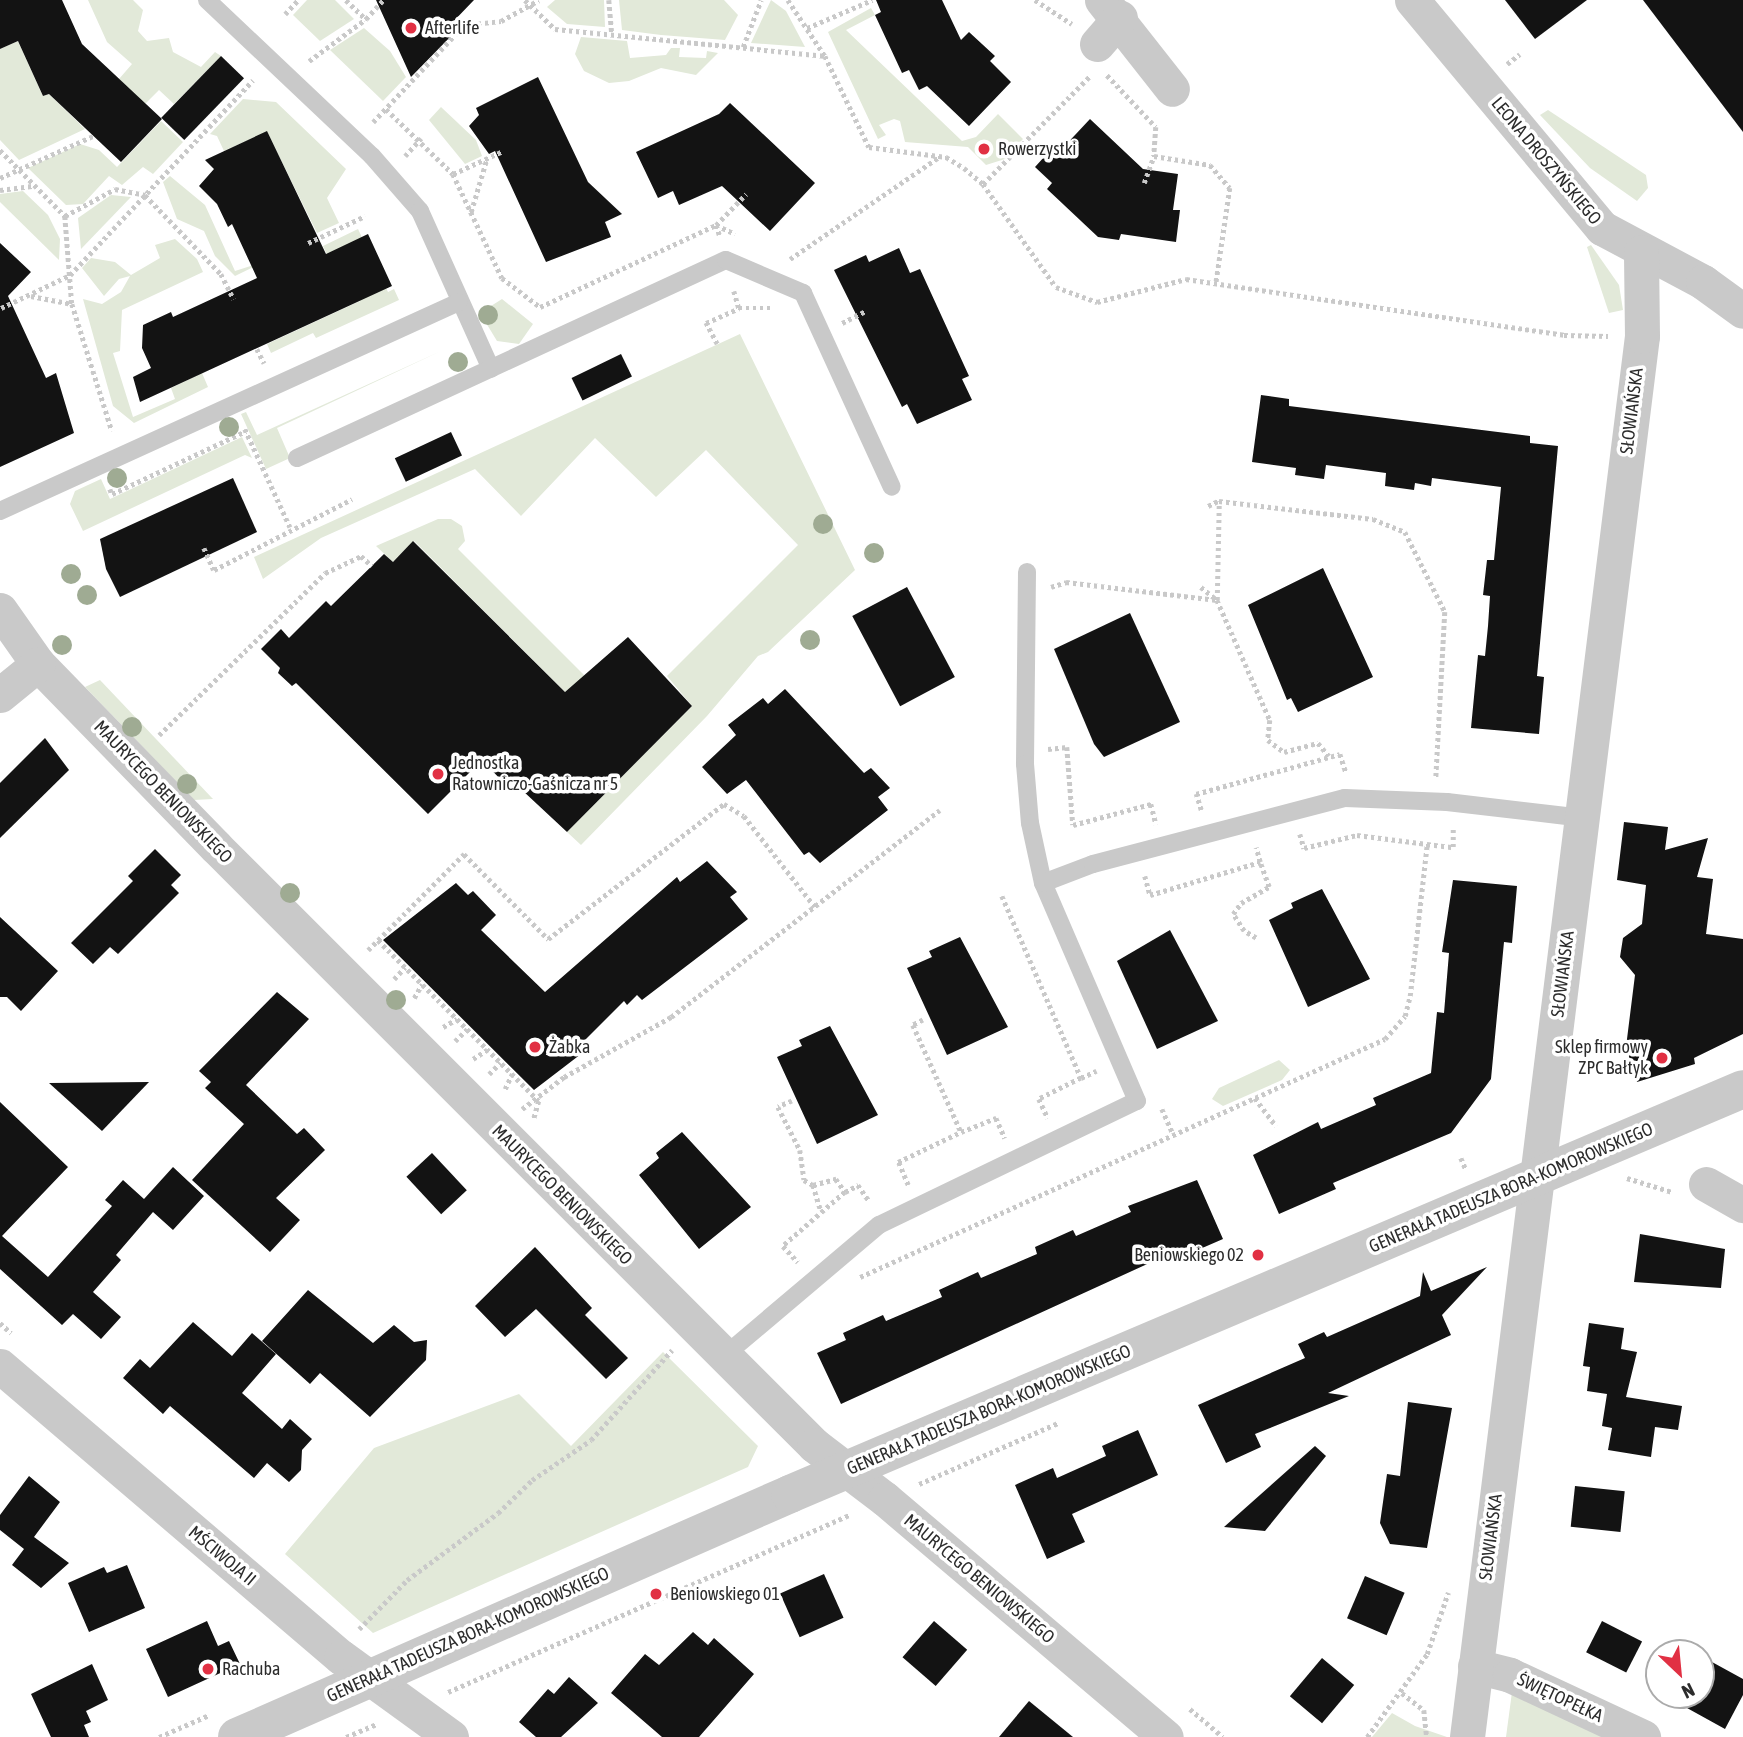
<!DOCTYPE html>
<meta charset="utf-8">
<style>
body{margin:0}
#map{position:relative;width:1743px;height:1737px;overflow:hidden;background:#fff;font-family:"Asap Condensed",sans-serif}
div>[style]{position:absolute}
.green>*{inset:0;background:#e2e9d9}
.building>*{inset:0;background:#131313;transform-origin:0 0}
.path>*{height:4.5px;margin-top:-2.25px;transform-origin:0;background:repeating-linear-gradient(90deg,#c9c9c9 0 3.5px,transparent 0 7px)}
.service>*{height:18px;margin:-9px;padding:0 9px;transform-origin:9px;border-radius:9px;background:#c9c9c9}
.minor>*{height:35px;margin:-17.5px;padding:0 17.5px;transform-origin:17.5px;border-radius:17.5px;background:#c9c9c9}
.tertiary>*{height:38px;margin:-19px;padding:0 19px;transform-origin:19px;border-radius:19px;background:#c9c9c9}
.trees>*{width:20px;height:20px;margin:-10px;border-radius:50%;background:#9fab93}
.dots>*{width:19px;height:19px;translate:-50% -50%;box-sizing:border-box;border:4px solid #fff;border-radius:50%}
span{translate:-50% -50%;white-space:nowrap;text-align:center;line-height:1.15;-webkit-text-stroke:7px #fff;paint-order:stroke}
.poi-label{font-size:18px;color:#2c2c2c}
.left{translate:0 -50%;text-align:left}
.right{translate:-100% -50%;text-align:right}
.street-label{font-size:18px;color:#2c2c2c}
.north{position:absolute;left:1645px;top:1639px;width:70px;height:70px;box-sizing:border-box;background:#fff;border:2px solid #ababab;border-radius:50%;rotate:154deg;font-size:19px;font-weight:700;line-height:28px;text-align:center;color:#2c2c2c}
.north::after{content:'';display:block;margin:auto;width:24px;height:32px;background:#e13043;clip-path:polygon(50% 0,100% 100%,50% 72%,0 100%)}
</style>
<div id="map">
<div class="green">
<i style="clip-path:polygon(88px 0,133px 0,143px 10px,138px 31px,147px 41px,169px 38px,173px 52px,201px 67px,215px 52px,221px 56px,174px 104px,159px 90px,145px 104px,119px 79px,132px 64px,107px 42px)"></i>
<i style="clip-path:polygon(307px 0,335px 0,354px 19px,320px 41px,293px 15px)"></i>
<i style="clip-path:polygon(555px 0,604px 0,605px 27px,567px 24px,547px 7px)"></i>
<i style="clip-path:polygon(619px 0,724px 0,738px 15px,725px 40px,661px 35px,622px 30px)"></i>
<i style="clip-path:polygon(771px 0,786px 11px,805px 47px,751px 43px)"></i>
<i style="clip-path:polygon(871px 8px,875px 15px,846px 30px,962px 141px,976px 137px,998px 114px,1023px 139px,1005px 159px,986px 165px,968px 147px,905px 142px,900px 121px,894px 119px,879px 125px,886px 135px,878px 139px,828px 32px)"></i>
<i style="clip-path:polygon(364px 28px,390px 51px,406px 77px,383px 101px,330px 50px)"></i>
<i style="clip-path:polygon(581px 37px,627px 41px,630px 58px,666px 55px,671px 48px,680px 48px,679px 57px,706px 58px,707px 51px,718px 53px,696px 75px,661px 68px,629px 81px,609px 83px,584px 71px,575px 54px)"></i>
<i style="clip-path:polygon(18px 41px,43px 96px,49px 94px,85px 129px,19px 160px,0 140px,0 49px)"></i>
<i style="clip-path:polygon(243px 99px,276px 102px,346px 169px,327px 198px,339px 223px,317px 233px,267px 132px,224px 151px,217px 136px,210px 134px)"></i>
<i style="clip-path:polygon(441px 107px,476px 140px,482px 156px,465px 164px,429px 120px)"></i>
<i style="clip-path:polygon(1548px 110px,1646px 175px,1648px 188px,1637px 201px,1590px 168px,1540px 115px)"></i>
<i style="clip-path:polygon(161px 121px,183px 142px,153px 174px,143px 167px,122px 185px,109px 176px,83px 204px,66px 205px,28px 168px,80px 144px,99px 150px,117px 167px)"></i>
<i style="clip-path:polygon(170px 176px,205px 205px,235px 271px,266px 261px,235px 276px,215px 256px,204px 231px,177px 219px,163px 182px)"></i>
<i style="clip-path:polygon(23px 191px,48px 215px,60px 239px,59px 260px,0 202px,0 194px)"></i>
<i style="clip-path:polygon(111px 195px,131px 197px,81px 249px,78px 218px)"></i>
<i style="clip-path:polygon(358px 229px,388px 292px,394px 289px,399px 300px,316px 338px,313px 333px,271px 353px,267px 344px,360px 301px,337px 276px,323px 246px)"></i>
<i style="clip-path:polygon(175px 239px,197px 259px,203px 272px,122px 310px,120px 351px,113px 353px,133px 417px,175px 399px,171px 388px,202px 373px,208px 387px,134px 423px,113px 406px,83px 299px,102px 304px,121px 292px,130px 276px,119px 279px,104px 296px,82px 268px,91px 258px,115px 262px,131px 275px,160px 258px,155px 245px)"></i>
<i style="clip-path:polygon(1591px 245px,1619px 285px,1623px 310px,1609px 313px,1587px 247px)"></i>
<i style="clip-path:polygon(502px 299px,533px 324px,519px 344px,497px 341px,480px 313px)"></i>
<i style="clip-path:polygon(740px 334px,855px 570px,768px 652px,758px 656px,707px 716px,581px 845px,567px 832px,692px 706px,667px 676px,798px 545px,706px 450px,656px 497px,595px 438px,521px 516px,475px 469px,321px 538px,263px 579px,254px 557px)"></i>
<i style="clip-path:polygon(441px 351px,277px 428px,290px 458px,266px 469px,241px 414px,246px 412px,257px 435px)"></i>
<i style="clip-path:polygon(242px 437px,252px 458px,245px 455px,83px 531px,70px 504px,75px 491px,101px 479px,110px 499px)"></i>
<i style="clip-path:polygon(438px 519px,451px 519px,462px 526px,465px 541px,458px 549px,588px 679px,577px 690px,572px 686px,565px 692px,414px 541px,393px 562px,376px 546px)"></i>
<i style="clip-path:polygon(100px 680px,213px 799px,194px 800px,85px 687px)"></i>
<i style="clip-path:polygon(1279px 1060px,1290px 1070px,1282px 1080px,1223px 1106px,1212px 1099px,1219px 1088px)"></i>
<i style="clip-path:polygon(663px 1352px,758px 1446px,748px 1467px,373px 1633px,285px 1554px,374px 1448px,519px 1394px,571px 1446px)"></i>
<i style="clip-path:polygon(1512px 1692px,1609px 1737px,1506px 1737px)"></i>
<i style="clip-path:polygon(1392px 1713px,1415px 1726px,1447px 1737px,1372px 1737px)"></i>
</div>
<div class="building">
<i style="clip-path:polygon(0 0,62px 0,82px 44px,162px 119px,121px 162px,49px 94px,43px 96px,18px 41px,0 49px)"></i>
<i style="clip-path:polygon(376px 0,474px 0,449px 26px,455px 32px,411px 77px)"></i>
<i style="clip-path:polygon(876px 0,942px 0,961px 40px,969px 32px,995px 56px,990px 61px,1011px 82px,969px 126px,927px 86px,919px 90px,909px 70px,902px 73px,875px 15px,881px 12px)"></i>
<i style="clip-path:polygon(1505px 0,1587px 0,1535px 39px)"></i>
<i style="clip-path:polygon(1643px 0,1743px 0,1743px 132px)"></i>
<i style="left:221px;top:56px;width:32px;height:86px;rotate:44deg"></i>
<i style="clip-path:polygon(538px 77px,588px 182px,622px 214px,605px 222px,611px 237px,546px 262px,495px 151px,489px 154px,469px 126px,479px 115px,476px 108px)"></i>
<i style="clip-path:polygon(730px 103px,815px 183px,770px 231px,722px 186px,679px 205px,673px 191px,658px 198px,636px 152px,719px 114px)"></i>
<i style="clip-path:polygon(1090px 119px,1143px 169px,1178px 174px,1173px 210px,1180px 210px,1176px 242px,1121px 234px,1119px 240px,1098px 237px,1047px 189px,1052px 183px,1035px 167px,1055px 145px,1060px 151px)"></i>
<i style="clip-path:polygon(267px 131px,326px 254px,368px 234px,392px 286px,140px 402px,133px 377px,151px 368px,142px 348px,143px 325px,171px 312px,173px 317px,257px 278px,232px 224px,228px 227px,217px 204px,199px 186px,214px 169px,205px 160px)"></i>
<i style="clip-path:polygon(0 243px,31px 272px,8px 296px,46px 378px,56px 373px,74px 433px,0 467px)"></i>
<i style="clip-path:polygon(899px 248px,910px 273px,920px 269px,969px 376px,962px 379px,972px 400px,917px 424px,907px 404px,902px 407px,834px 270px,866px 255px,869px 262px)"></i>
<i style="left:621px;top:354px;width:25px;height:55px;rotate:64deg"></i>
<i style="clip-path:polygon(1261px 395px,1289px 399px,1289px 406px,1530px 436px,1530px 443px,1558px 446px,1537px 676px,1544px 677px,1539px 734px,1471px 728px,1478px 655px,1485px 656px,1488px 626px,1490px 596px,1483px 595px,1487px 560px,1494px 560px,1501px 487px,1432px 478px,1431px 486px,1415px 483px,1414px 490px,1385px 486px,1386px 473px,1326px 465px,1324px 479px,1295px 475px,1296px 468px,1252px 462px)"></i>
<i style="left:451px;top:432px;width:26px;height:62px;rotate:65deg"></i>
<i style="clip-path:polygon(233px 478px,257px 532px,120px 597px,106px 569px,100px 539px)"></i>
<i style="clip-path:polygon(413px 541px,565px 692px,628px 637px,692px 706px,567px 832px,508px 777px,503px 782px,482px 760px,428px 814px,296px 683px,292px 686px,278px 673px,280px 668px,261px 649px,281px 629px,289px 638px,326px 601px,331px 606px,384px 554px,393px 562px)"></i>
<i style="clip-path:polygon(1323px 568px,1373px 677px,1298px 712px,1291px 698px,1287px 700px,1248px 605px)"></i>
<i style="left:907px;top:587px;width:102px;height:62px;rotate:62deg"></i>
<i style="clip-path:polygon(1130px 613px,1180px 722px,1104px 757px,1094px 744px,1054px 649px)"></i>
<i style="clip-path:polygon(785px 689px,864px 773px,871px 768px,890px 788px,878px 797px,888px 810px,820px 863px,809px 852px,804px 855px,746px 780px,727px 794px,702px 767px,736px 735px,728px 725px,763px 698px,768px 704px)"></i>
<i style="clip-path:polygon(45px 738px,69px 770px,0 838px,0 783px)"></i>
<i style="clip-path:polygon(1624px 822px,1668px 827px,1665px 850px,1708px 838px,1697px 877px,1713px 879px,1706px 934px,1743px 939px,1743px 1034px,1694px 1058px,1695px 1064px,1637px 1082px,1626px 1047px,1635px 975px,1620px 957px,1623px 938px,1642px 924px,1646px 885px,1617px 880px)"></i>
<i style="clip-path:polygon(155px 849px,181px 875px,171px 885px,179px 893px,118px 954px,110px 947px,93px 964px,71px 943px,133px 881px,128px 876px)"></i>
<i style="clip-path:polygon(707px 861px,737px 892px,730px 897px,748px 919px,642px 1000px,637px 995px,627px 1005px,624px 1001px,577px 1048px,581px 1054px,534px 1090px,383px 940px,456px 883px,468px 895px,473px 891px,496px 915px,481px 930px,545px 992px,677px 877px,680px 882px)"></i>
<i style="clip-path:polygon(1453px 880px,1517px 886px,1512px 943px,1504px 942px,1491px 1079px,1451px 1133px,1333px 1183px,1336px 1189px,1279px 1214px,1253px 1155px,1318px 1122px,1321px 1129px,1376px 1105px,1373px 1098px,1431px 1073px,1437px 1012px,1444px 1013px,1449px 953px,1442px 952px)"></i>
<i style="clip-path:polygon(1322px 889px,1370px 979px,1308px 1007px,1269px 920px,1293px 908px,1291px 903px)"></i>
<i style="clip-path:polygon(0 917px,58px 971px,21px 1011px,7px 997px,0 997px)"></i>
<i style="clip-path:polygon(1170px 930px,1218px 1021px,1157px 1049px,1117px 961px)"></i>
<i style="clip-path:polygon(960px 937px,1008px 1027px,947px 1055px,907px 968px,932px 957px,929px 951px)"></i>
<i style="clip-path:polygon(277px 992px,309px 1019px,246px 1085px,297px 1134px,304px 1128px,325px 1150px,276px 1198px,300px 1220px,270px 1252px,192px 1180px,244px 1124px,205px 1088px,211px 1082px,199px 1071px)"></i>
<i style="clip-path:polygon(830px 1026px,878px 1115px,817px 1144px,777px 1057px,802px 1046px,799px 1040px)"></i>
<i style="clip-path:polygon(149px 1082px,102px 1131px,49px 1083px)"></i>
<i style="clip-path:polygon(0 1102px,68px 1167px,2px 1236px,48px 1277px,112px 1206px,105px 1200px,123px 1180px,144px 1199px,173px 1167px,204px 1196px,173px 1230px,153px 1212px,116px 1255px,121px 1260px,93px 1292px,121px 1317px,101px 1339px,73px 1314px,62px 1325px,0 1269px)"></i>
<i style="clip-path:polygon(682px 1132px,751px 1207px,699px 1249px,639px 1175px,659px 1158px,656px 1153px)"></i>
<i style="left:432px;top:1153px;width:51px;height:35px;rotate:47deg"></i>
<i style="clip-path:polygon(1197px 1180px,1223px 1239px,1170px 1262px,1167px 1255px,841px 1404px,817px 1353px,846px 1340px,843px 1333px,883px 1315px,886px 1321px,942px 1297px,939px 1290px,978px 1272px,981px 1278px,1037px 1254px,1035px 1247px,1073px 1230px,1076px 1236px,1131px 1212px,1128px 1206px)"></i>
<i style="clip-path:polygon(1640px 1234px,1725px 1249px,1721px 1288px,1634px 1282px)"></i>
<i style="clip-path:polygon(535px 1247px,592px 1308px,585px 1315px,628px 1358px,606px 1379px,536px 1309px,505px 1337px,475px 1306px)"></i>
<i style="clip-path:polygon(1487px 1267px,1442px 1315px,1451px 1335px,1328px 1393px,1349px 1396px,1255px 1434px,1261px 1447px,1226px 1463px,1198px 1405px,1305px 1358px,1298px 1344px,1324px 1332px,1327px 1337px,1420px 1296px,1423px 1272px,1431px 1291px)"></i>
<i style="clip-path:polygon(308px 1290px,373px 1343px,394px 1325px,414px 1342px,427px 1340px,426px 1360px,370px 1417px,320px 1373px,310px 1384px,262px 1341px)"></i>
<i style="clip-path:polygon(193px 1322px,232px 1356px,252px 1333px,276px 1354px,242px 1393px,282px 1429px,290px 1419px,312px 1439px,302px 1450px,301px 1470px,289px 1482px,267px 1463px,254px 1478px,170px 1406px,163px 1414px,123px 1378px,140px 1359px,150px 1368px)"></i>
<i style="clip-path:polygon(1589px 1323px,1624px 1328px,1621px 1349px,1637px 1352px,1626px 1397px,1682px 1406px,1678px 1430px,1655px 1427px,1651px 1457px,1608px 1450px,1612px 1428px,1602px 1426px,1607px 1394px,1587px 1391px,1590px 1367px,1583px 1366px)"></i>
<i style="clip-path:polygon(1408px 1402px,1452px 1408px,1427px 1548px,1390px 1544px,1380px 1523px,1387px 1474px,1400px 1476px)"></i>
<i style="clip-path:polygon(1138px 1430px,1158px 1475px,1072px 1514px,1085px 1542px,1047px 1559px,1015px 1485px,1053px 1468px,1057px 1478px,1106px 1456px,1102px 1446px)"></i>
<i style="clip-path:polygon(1315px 1446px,1326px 1456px,1265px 1531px,1224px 1527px)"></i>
<i style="clip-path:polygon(29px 1476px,60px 1502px,34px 1537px,69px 1563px,41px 1588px,12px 1565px,24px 1549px,0 1530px,0 1515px)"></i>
<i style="left:1575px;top:1486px;width:50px;height:41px;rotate:6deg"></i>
<i style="clip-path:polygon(127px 1565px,145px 1608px,89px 1632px,68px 1583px,104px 1567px,107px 1573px)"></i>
<i style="left:824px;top:1574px;width:48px;height:48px;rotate:66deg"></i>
<i style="left:1365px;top:1576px;width:43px;height:46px;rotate:23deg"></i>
<i style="clip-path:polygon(207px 1621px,218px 1646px,229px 1641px,240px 1664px,168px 1697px,146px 1649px)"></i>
<i style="left:934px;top:1621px;width:44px;height:48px;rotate:41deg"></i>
<i style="left:1602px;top:1621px;width:45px;height:35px;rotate:27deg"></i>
<i style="clip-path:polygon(693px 1632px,708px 1645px,714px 1638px,754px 1674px,699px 1737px,662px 1737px,611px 1693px,645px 1654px,659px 1665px)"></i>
<i style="left:1322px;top:1658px;width:42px;height:50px;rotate:40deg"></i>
<i style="clip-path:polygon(1712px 1662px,1743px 1679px,1743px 1695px,1725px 1729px,1687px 1708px,1694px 1695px,1701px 1695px,1701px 1682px)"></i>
<i style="clip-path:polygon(92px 1664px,108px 1700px,86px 1711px,91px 1722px,84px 1725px,89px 1737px,51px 1737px,31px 1694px)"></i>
<i style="clip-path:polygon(569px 1677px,598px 1703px,561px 1737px,536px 1737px,519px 1722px,548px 1689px,554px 1694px)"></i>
<i style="clip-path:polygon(1029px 1701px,1073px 1737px,999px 1737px)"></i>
</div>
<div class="path">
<i style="left:346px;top:0;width:28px;rotate:44deg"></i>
<i style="left:525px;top:0;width:42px;rotate:44deg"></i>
<i style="left:555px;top:29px;width:270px;rotate:5.7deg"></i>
<i style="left:609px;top:0;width:34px;rotate:85deg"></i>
<i style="left:788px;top:0;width:67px;rotate:56.5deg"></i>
<i style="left:825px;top:56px;width:101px;rotate:64.2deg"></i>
<i style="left:869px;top:147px;width:78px;rotate:7.4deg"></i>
<i style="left:946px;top:157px;width:21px;rotate:31deg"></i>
<i style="left:964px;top:168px;width:25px;rotate:40deg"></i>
<i style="left:983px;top:184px;width:126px;rotate:54.7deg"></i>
<i style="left:1056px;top:287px;width:44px;rotate:20.1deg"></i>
<i style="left:1097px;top:302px;width:92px;rotate:-14.5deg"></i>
<i style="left:1186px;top:279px;width:382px;rotate:8.4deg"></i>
<i style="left:1564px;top:335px;width:44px;rotate:1.3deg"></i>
<i style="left:1035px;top:0;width:44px;rotate:33deg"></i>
<i style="left:285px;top:14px;width:19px;rotate:-47deg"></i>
<i style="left:807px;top:28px;width:71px;rotate:-23.3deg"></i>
<i style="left:743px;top:47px;width:50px;rotate:-69deg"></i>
<i style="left:309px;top:61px;width:71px;rotate:-36.4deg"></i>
<i style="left:366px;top:19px;width:25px;rotate:-48deg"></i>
<i style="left:1507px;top:64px;width:16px;rotate:-38deg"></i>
<i style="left:1107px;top:75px;width:71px;rotate:46.7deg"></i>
<i style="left:1156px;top:127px;width:29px;rotate:94deg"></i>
<i style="left:1154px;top:156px;width:57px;rotate:9.1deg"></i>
<i style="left:1210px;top:165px;width:30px;rotate:49deg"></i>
<i style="left:1230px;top:188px;width:97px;rotate:98.3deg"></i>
<i style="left:386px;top:109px;width:93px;rotate:44.1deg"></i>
<i style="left:453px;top:174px;width:115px;rotate:64.8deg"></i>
<i style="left:502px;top:278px;width:48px;rotate:37.3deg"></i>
<i style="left:540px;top:307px;width:194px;rotate:-25deg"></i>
<i style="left:716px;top:225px;width:21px;rotate:25deg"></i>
<i style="left:373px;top:122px;width:133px;rotate:-46.8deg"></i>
<i style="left:464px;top:25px;width:37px;rotate:-6deg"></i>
<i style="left:501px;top:21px;width:43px;rotate:-28.9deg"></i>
<i style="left:0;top:150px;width:93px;rotate:45.4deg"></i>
<i style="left:65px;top:216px;width:88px;rotate:85.5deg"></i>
<i style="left:72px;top:304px;width:133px;rotate:72.5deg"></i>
<i style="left:405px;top:156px;width:24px;rotate:-48deg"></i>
<i style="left:453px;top:174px;width:55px;rotate:-24.7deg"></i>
<i style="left:0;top:178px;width:102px;rotate:-24.3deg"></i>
<i style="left:1144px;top:183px;width:29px;rotate:-70deg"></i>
<i style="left:983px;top:184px;width:152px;rotate:-45.3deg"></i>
<i style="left:0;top:190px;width:34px;rotate:-7deg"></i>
<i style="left:471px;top:212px;width:56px;rotate:-73.5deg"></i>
<i style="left:65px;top:216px;width:57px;rotate:-28.4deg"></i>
<i style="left:115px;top:189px;width:31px;rotate:11deg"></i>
<i style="left:145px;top:195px;width:110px;rotate:46.1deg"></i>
<i style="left:221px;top:274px;width:28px;rotate:63deg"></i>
<i style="left:719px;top:235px;width:10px;rotate:-107deg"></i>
<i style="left:716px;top:225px;width:43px;rotate:-45.9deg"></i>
<i style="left:308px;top:243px;width:63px;rotate:-25.3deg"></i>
<i style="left:790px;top:259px;width:181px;rotate:-34.4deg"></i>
<i style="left:734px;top:291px;width:18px;rotate:74deg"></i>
<i style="left:739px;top:308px;width:32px"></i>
<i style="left:31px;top:296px;width:42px;rotate:11deg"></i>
<i style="left:1px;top:308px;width:76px;rotate:-25.6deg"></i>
<i style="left:70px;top:275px;width:267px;rotate:-46.8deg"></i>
<i style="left:842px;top:323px;width:27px;rotate:-27deg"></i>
<i style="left:717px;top:344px;width:24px;rotate:-118deg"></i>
<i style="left:706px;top:323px;width:36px;rotate:-24deg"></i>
<i style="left:257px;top:349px;width:16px;rotate:63deg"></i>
<i style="left:245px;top:429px;width:108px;rotate:65.3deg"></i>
<i style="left:110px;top:489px;width:5px;rotate:68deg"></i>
<i style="left:112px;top:494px;width:148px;rotate:-25.2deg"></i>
<i style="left:1208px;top:506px;width:11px;rotate:-27deg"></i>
<i style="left:204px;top:548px;width:24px;rotate:66deg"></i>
<i style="left:214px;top:570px;width:155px;rotate:-27.2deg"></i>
<i style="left:1051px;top:587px;width:16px;rotate:-18deg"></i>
<i style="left:1066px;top:582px;width:152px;rotate:6.8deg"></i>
<i style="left:1217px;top:600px;width:131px;rotate:66.2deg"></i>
<i style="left:1270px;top:720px;width:20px;rotate:96deg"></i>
<i style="left:1268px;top:740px;width:20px;rotate:37deg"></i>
<i style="left:1284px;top:752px;width:35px;rotate:-15deg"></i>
<i style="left:1318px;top:743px;width:17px;rotate:50deg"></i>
<i style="left:1201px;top:587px;width:21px;rotate:39deg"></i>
<i style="left:1217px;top:600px;width:99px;rotate:-88.8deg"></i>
<i style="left:1219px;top:501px;width:155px;rotate:6.7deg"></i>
<i style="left:1373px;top:519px;width:35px;rotate:22deg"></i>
<i style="left:1405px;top:532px;width:89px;rotate:63.4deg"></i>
<i style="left:1445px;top:612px;width:167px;rotate:93.1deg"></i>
<i style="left:159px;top:735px;width:232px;rotate:-44.3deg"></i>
<i style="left:325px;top:573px;width:40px;rotate:-25deg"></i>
<i style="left:361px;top:556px;width:15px;rotate:42deg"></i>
<i style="left:1048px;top:749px;width:19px;rotate:-6deg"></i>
<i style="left:1067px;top:747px;width:78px;rotate:85.6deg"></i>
<i style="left:1073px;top:825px;width:81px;rotate:-15.1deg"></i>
<i style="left:1151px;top:804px;width:21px;rotate:76deg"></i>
<i style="left:1201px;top:810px;width:17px;rotate:-107deg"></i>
<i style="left:1196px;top:794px;width:149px;rotate:-15.5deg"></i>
<i style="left:1340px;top:754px;width:20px;rotate:72deg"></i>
<i style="left:1300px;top:834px;width:15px;rotate:74deg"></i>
<i style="left:1304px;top:848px;width:55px;rotate:-13.8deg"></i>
<i style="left:1357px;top:835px;width:71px;rotate:7.3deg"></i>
<i style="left:1145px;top:876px;width:20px;rotate:75deg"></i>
<i style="left:1150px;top:895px;width:115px;rotate:-16.7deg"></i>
<i style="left:1260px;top:862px;width:15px;rotate:-106deg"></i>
<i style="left:1002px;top:896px;width:198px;rotate:66.5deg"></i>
<i style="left:1081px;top:1078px;width:47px;rotate:153.4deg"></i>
<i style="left:1039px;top:1099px;width:21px;rotate:65deg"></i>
<i style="left:1256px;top:938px;width:14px;rotate:-150deg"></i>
<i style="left:1244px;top:931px;width:20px;rotate:-123deg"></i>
<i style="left:1233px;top:914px;width:14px;rotate:-54deg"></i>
<i style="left:1241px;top:903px;width:32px;rotate:-30deg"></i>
<i style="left:1269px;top:887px;width:27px;rotate:-110deg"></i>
<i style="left:378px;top:940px;width:228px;rotate:45deg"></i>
<i style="left:539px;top:1101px;width:18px;rotate:106deg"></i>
<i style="left:368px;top:950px;width:136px;rotate:-45deg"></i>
<i style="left:464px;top:854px;width:120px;rotate:45.3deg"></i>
<i style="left:548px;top:939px;width:222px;rotate:-37.5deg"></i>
<i style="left:724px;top:804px;width:23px;rotate:31deg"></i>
<i style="left:744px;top:816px;width:115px;rotate:52deg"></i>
<i style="left:394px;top:979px;width:16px;rotate:-47deg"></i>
<i style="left:414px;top:998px;width:16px;rotate:-60deg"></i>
<i style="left:923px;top:1020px;width:11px;rotate:153deg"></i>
<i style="left:913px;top:1025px;width:117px;rotate:65.8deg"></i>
<i style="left:961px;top:1132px;width:38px;rotate:-22deg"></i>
<i style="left:996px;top:1118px;width:22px;rotate:66deg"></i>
<i style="left:443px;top:1027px;width:16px;rotate:-30deg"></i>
<i style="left:455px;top:1041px;width:17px;rotate:-45deg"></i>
<i style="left:473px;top:1059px;width:17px;rotate:-33deg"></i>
<i style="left:489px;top:1074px;width:16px;rotate:-45deg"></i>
<i style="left:1081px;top:1078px;width:17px;rotate:-25deg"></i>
<i style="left:505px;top:1089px;width:17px;rotate:-65deg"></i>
<i style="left:1255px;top:1098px;width:35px;rotate:53deg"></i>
<i style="left:792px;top:1101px;width:15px;rotate:157deg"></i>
<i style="left:778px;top:1107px;width:48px;rotate:62.9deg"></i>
<i style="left:800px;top:1150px;width:30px;rotate:82deg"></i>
<i style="left:804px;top:1180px;width:10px;rotate:29deg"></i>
<i style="left:813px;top:1185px;width:24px;rotate:-15deg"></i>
<i style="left:836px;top:1179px;width:16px;rotate:55deg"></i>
<i style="left:845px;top:1192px;width:82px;rotate:138.9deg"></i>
<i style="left:783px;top:1246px;width:22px;rotate:47deg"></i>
<i style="left:522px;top:1109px;width:53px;rotate:-37.3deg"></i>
<i style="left:564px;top:1077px;width:123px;rotate:-29.3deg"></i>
<i style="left:671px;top:1017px;width:339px;rotate:-37.6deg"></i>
<i style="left:1162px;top:1109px;width:27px;rotate:66deg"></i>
<i style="left:1461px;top:1158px;width:13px;rotate:67deg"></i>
<i style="left:1627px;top:1178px;width:47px;rotate:17.3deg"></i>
<i style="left:813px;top:1185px;width:28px;rotate:73deg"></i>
<i style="left:908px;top:1185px;width:25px;rotate:-113deg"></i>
<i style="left:898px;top:1162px;width:70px;rotate:-25.5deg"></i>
<i style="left:845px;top:1192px;width:15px;rotate:-28deg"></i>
<i style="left:858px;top:1185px;width:19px;rotate:55deg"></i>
<i style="left:860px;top:1277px;width:576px;rotate:-24.39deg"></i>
<i style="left:1385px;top:1039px;width:30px;rotate:-49deg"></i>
<i style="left:1405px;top:1016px;width:21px;rotate:-76deg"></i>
<i style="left:1410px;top:996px;width:153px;rotate:-83.6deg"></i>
<i style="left:1427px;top:844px;width:26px;rotate:7deg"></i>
<i style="left:1453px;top:847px;width:21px;rotate:-90deg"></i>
<i style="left:0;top:1323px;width:15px;rotate:42deg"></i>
<i style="left:919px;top:1484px;width:152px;rotate:-23.7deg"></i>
<i style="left:359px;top:1629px;width:69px;rotate:-45.6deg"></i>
<i style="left:407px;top:1580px;width:113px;rotate:-36.4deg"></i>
<i style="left:498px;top:1513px;width:47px;rotate:-44.1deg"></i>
<i style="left:532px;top:1480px;width:71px;rotate:-34.1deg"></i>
<i style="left:591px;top:1440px;width:121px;rotate:-48deg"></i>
<i style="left:448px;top:1692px;width:439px;rotate:-23.8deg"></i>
<i style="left:1402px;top:1693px;width:28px;rotate:38deg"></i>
<i style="left:1424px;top:1710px;width:27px;rotate:84deg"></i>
<i style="left:1190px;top:1709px;width:43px;rotate:40.3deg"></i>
<i style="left:159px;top:1737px;width:55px;rotate:-23.7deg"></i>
<i style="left:346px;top:1737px;width:33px;rotate:-23deg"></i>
<i style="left:1367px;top:1737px;width:102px;rotate:-54.1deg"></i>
<i style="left:1427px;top:1654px;width:65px;rotate:-71deg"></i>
</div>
<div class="service">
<i style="left:207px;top:0;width:227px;rotate:43.4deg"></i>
<i style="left:372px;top:156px;width:73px;rotate:48.9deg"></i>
<i style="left:420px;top:211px;width:173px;rotate:65.8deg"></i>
<i style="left:297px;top:458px;width:472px;rotate:-24.8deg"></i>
<i style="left:726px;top:260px;width:84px;rotate:23.2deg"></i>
<i style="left:803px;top:293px;width:213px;rotate:65.4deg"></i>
<i style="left:0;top:511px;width:504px;rotate:-24.48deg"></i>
<i style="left:1027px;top:572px;width:192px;rotate:90.6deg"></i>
<i style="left:1025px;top:764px;width:59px;rotate:85.2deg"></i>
<i style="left:1030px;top:823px;width:61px;rotate:77.8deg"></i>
<i style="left:724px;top:1356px;width:203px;rotate:-40.2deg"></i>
<i style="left:879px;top:1225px;width:286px;rotate:-25.7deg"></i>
<i style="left:1137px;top:1101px;width:237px;rotate:-113.3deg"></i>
<i style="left:1043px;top:883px;width:53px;rotate:-20.8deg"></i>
<i style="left:1093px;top:864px;width:260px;rotate:-14.7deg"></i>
<i style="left:1345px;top:798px;width:102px;rotate:2.2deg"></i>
<i style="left:1447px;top:802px;width:137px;rotate:6.7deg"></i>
</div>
<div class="minor">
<i style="left:1102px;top:0;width:113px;rotate:51.8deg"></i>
<i style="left:1412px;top:0;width:297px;rotate:50.2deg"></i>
<i style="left:1602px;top:228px;width:115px;rotate:28.1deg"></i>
<i style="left:1703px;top:282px;width:49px;rotate:35.9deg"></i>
<i style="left:1097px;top:44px;width:35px;rotate:-49deg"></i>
<i style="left:0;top:610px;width:66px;rotate:54.9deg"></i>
<i style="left:38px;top:664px;width:255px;rotate:45.8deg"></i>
<i style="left:216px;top:847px;width:846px;rotate:45deg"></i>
<i style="left:814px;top:1445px;width:89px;rotate:37.3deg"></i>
<i style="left:885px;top:1499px;width:368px;rotate:40.3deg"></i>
<i style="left:0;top:695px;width:49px;rotate:-39.2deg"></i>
<i style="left:1706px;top:1184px;width:43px;rotate:29.6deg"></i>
<i style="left:0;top:1366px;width:448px;rotate:40.5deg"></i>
<i style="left:341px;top:1657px;width:136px;rotate:36deg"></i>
<i style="left:1475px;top:1666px;width:36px;rotate:14deg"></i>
<i style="left:1510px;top:1675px;width:147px;rotate:25deg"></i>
<i style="left:1467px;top:1737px;width:1412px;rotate:-82.88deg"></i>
<i style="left:1642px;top:336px;width:84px;rotate:-90.7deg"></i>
</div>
<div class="tertiary">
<i style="left:237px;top:1737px;width:604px;rotate:-23.72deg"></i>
<i style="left:790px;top:1494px;width:1035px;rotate:-23.02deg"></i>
</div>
<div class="trees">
<i style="left:488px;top:315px"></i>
<i style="left:458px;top:362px"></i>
<i style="left:229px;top:427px"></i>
<i style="left:117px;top:478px"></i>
<i style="left:823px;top:524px"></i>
<i style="left:874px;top:553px"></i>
<i style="left:71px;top:574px"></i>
<i style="left:87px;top:595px"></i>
<i style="left:810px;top:640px"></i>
<i style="left:62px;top:645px"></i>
<i style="left:132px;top:727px"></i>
<i style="left:187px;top:784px"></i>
<i style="left:290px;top:893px"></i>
<i style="left:396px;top:1000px"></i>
</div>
<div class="dots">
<i style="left:411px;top:28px;background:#e13043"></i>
<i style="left:984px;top:149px;background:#e13043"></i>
<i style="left:438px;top:774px;background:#e13043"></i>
<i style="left:535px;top:1047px;background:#e13043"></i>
<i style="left:1662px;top:1058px;background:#e13043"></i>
<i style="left:1258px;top:1255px;background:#e13043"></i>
<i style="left:656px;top:1594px;background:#e13043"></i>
<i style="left:208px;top:1669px;background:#e13043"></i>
</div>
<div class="poi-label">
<span class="left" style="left:425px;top:28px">Afterlife</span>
<span class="left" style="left:998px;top:149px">Rowerzystki</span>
<span class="left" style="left:452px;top:774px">Jednostka<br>Ratowniczo-Gaśnicza nr 5</span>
<span class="left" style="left:549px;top:1047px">Żabka</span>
<span class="right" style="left:1648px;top:1058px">Sklep firmowy<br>ZPC Bałtyk</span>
<span class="right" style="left:1244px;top:1255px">Beniowskiego 02</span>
<span class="left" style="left:670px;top:1594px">Beniowskiego 01</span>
<span class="left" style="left:222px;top:1669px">Rachuba</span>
</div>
<div class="street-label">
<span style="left:1546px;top:161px;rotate:50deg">LEONA DROSZYŃSKIEGO</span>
<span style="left:1632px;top:411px;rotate:-83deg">SŁOWIAŃSKA</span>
<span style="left:163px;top:792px;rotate:46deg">MAURYCEGO BENIOWSKIEGO</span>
<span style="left:1563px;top:974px;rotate:-83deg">SŁOWIAŃSKA</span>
<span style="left:1511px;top:1188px;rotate:-23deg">GENERAŁA TADEUSZA BORA-KOMOROWSKIEGO</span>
<span style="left:562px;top:1195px;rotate:45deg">MAURYCEGO BENIOWSKIEGO</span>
<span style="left:989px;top:1410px;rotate:-23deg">GENERAŁA TADEUSZA BORA-KOMOROWSKIEGO</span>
<span style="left:1491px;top:1537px;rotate:-83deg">SŁOWIAŃSKA</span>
<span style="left:222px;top:1556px;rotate:40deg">MŚCIWOJA II</span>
<span style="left:979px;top:1579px;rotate:40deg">MAURYCEGO BENIOWSKIEGO</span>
<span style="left:468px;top:1635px;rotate:-24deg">GENERAŁA TADEUSZA BORA-KOMOROWSKIEGO</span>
<span style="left:1560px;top:1698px;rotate:25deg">ŚWIĘTOPEŁKA</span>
</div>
<div class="north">N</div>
</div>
